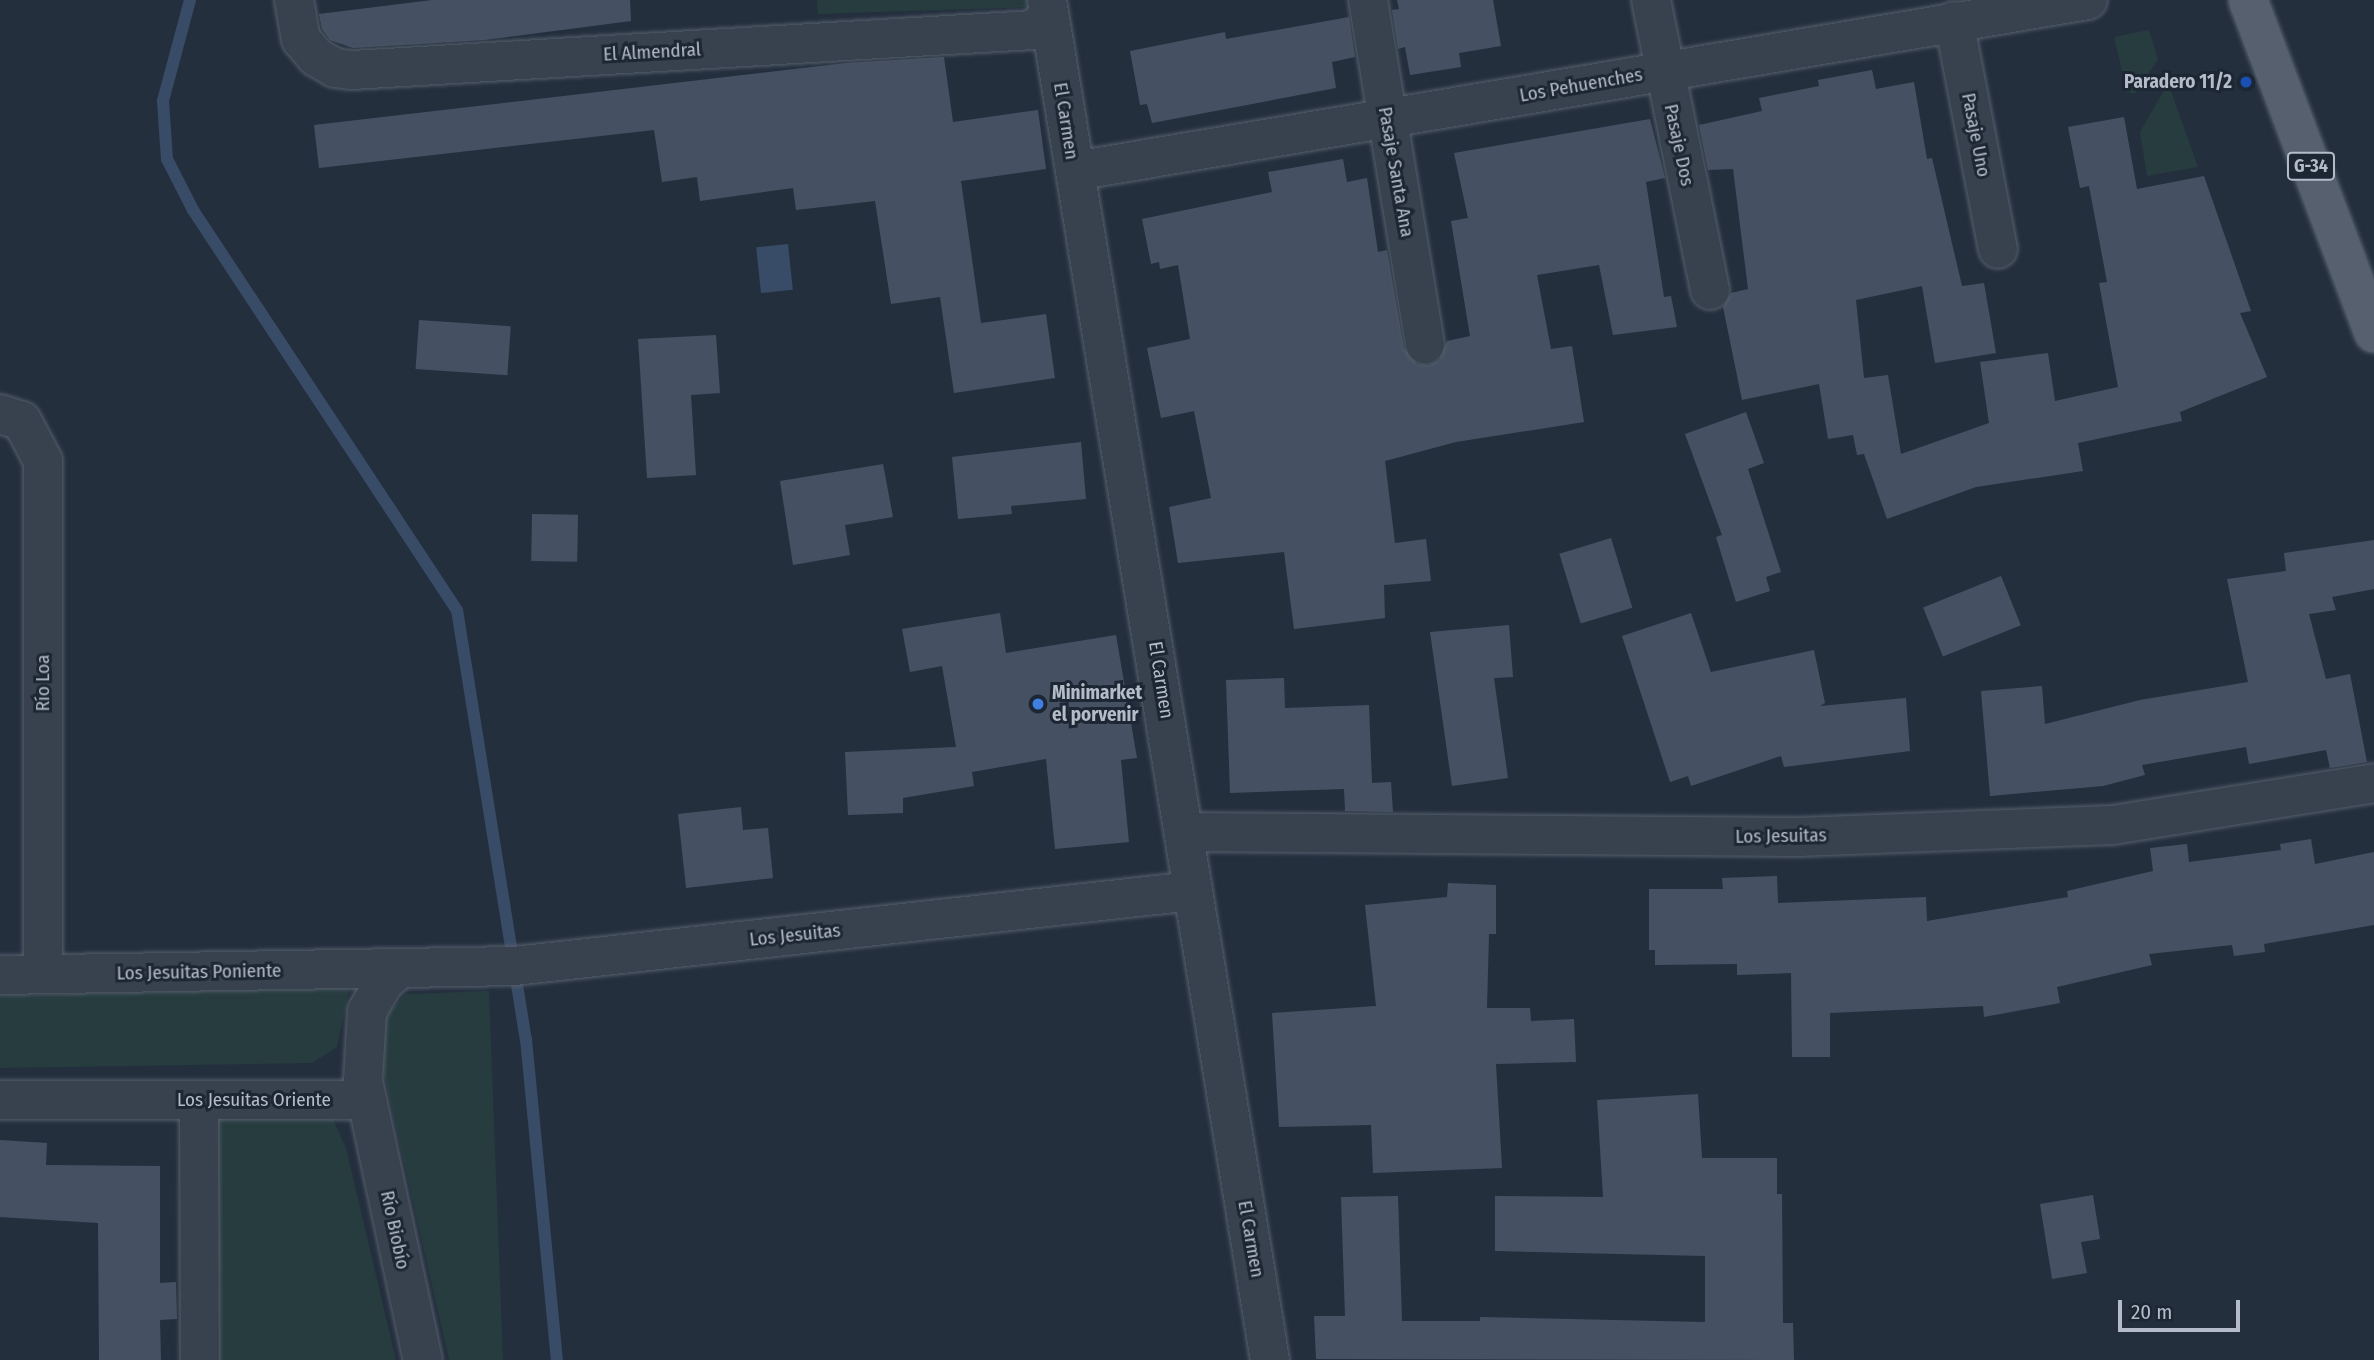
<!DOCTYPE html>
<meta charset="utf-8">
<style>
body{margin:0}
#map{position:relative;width:2374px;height:1360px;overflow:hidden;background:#242f3e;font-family:"Fira Sans Condensed",sans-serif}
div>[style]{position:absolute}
.green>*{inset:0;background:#263c3f}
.water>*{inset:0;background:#394c67;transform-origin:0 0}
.stream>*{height:12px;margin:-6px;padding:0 6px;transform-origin:6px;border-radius:6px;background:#394c67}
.building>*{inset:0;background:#455162;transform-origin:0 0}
.roads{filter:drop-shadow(0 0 2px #565f6c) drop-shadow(0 0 2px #565f6c)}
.street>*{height:38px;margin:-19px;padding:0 19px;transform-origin:19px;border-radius:19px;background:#38414e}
.primary>*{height:38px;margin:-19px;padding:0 19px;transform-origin:19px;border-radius:19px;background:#56606e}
.dots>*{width:19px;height:19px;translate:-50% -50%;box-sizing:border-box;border:4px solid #1d2633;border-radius:50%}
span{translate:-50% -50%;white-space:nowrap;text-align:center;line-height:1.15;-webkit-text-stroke:6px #1d2633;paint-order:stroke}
.shield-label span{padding:2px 5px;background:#1d2633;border:2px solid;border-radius:5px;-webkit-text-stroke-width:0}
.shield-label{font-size:18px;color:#b4bcc9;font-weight:700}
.street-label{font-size:19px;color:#b4bcc9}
.poi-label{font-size:19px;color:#b4bcc9;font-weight:700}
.right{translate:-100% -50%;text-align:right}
.left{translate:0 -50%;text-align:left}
.scale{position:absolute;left:2118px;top:1300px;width:122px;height:32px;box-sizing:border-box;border:4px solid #b4bcc9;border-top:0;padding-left:9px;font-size:21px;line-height:24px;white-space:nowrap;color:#b4bcc9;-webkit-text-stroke:5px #1d2633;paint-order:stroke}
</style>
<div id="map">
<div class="green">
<i style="clip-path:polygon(817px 0,1029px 0,1030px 7px,818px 14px)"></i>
<i style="clip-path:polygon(2149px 30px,2158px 59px,2135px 94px,2127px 92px,2114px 37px)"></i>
<i style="clip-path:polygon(2168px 83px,2198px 167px,2147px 176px,2140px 132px)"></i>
<i style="clip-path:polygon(350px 987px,337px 1047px,312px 1063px,0 1068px,0 996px)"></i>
<i style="clip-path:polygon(489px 991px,503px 1360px,449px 1360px,381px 1061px,381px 1032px,389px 1013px,405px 994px)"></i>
<i style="clip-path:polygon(211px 1108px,317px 1110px,333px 1119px,346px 1148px,396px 1360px,214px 1360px)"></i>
</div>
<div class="water">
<i style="left:788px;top:244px;width:46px;height:32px;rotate:84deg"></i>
</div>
<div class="stream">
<i style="left:190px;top:0;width:105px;rotate:105deg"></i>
<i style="left:163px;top:101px;width:58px;rotate:86.1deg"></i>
<i style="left:167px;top:159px;width:57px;rotate:63deg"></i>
<i style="left:193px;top:210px;width:479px;rotate:56.6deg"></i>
<i style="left:457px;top:610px;width:435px;rotate:80.9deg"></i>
<i style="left:526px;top:1039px;width:322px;rotate:84.5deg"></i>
</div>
<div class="building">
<i style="clip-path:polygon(432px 0,630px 0,631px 21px,484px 40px,353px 48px,330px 40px,322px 29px,319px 14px)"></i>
<i style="clip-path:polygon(1397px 0,1493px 0,1501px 46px,1459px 53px,1461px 67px,1410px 75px,1405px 47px,1398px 49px,1392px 10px,1399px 9px)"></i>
<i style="clip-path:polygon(1349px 17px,1355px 57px,1332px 62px,1336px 88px,1152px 123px,1147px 104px,1140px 105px,1130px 51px,1225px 32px,1226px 39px)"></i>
<i style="clip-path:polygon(944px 57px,953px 122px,1038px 110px,1046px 169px,961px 181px,981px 323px,1046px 314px,1055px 378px,954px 393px,940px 297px,891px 304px,875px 201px,796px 210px,793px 188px,700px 201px,697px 177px,662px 182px,654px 130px,319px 168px,314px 125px,846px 63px)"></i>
<i style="clip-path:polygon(1872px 70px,1876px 89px,1914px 82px,1927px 159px,1932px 158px,1962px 286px,1984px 283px,1996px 353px,1935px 363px,1922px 286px,1856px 300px,1864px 378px,1888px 375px,1901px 454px,1989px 423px,1980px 362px,2048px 353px,2055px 401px,2118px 387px,2099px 283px,2107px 282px,2089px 186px,2080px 188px,2068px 127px,2124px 117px,2137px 189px,2204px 176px,2251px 311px,2240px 313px,2267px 377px,2180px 412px,2182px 421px,2078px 443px,2083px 471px,1976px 487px,1887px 519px,1864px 454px,1857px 455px,1853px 435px,1828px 439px,1819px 384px,1742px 400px,1723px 307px,1731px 293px,1748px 289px,1733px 169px,1708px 170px,1699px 125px,1762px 111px,1759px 98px,1819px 86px,1818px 80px)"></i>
<i style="clip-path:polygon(1650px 119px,1665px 178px,1646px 182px,1664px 297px,1671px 296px,1677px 327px,1613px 335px,1599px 265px,1537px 275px,1551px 349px,1572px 346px,1584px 422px,1456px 442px,1385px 461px,1395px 543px,1426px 539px,1431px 581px,1384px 585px,1385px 618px,1294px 629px,1284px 552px,1178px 563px,1169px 507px,1211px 498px,1194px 411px,1161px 418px,1147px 348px,1190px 339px,1178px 265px,1160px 269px,1159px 262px,1151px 264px,1142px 219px,1272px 192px,1268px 172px,1343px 159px,1347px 182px,1367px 178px,1378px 252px,1387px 250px,1404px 348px,1417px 364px,1429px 365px,1439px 360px,1447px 341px,1470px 336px,1451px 221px,1468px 218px,1454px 153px)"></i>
<i style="left:419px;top:320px;width:92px;height:49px;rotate:4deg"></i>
<i style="clip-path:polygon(716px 335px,720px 393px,691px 395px,696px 475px,647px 478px,638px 339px)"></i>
<i style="clip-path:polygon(1746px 412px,1764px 463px,1748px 469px,1781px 572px,1766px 577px,1770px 591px,1736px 602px,1716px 537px,1722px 535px,1685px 434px)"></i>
<i style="clip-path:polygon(1081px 442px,1086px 499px,1011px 506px,1012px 514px,958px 519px,952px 457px)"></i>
<i style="clip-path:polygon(883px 464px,893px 517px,845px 525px,850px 555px,793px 565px,780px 481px)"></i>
<i style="left:532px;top:514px;width:46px;height:47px;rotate:1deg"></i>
<i style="left:1611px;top:538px;width:73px;height:54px;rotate:73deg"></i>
<i style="clip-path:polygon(2374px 540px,2374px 589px,2332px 597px,2336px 610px,2309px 614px,2326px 679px,2350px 674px,2367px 762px,2330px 768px,2326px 750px,2249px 764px,2246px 747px,2142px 765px,2145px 775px,2103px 786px,1990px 796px,1981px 691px,2042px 686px,2045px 724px,2140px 700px,2248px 682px,2227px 579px,2286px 571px,2284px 553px)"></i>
<i style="left:2001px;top:576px;width:53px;height:84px;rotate:68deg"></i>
<i style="clip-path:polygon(1000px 613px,1006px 653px,1116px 635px,1137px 758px,1121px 760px,1129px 842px,1055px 849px,1046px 759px,972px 772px,974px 786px,903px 798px,903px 813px,848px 815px,845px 752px,956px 747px,942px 666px,910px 672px,902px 629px)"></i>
<i style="clip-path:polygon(1691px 613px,1711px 672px,1814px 650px,1825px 703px,1820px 706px,1906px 698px,1910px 751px,1784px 767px,1781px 756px,1691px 786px,1688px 776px,1670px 782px,1622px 636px)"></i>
<i style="clip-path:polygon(1509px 625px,1513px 677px,1494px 678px,1508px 778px,1452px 786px,1430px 632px)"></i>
<i style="clip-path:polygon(1284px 678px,1285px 708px,1369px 705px,1372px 783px,1391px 782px,1393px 812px,1345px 811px,1344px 789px,1230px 793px,1226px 680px)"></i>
<i style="clip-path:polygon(741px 807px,743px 830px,768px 828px,773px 878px,686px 888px,678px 814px)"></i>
<i style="clip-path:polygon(2311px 839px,2315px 864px,2374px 852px,2374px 925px,2264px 944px,2265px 952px,2234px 956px,2232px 945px,2149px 954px,2152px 965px,2057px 987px,2060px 1003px,1984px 1017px,1983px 1006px,1830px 1013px,1830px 1057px,1792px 1057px,1791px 973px,1737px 975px,1737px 964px,1655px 965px,1655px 950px,1649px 950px,1649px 889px,1723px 889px,1722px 878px,1777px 876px,1778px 903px,1926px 897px,1927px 921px,2068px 897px,2067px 891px,2153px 871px,2150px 848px,2187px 844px,2189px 862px,2281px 850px,2280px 844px)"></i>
<i style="clip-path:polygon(1448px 883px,1496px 885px,1496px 934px,1489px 934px,1487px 1008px,1530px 1008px,1531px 1021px,1574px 1019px,1576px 1062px,1496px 1064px,1502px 1168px,1373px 1173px,1371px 1125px,1279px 1127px,1272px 1013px,1376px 1006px,1365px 905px,1447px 897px)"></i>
<i style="clip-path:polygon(1698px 1094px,1702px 1158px,1777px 1158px,1777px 1194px,1782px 1194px,1783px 1323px,1793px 1323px,1794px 1360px,1316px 1359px,1314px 1316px,1345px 1316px,1341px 1197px,1398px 1196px,1402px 1321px,1480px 1321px,1480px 1317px,1705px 1322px,1705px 1256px,1495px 1251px,1495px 1196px,1603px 1197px,1597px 1100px)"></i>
<i style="clip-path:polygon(0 1140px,47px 1143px,46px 1165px,160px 1166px,160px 1283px,176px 1282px,177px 1319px,160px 1320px,161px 1360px,99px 1360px,98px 1223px,0 1217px)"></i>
<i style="clip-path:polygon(2093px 1195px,2100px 1239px,2081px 1242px,2087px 1273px,2052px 1279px,2040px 1204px)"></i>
</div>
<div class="roads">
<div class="street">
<i style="left:294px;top:0;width:40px;rotate:80deg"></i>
<i style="left:301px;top:39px;width:23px;rotate:50deg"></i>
<i style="left:316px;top:57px;width:22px;rotate:30deg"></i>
<i style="left:335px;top:68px;width:17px;rotate:7deg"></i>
<i style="left:352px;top:70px;width:683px;rotate:-3.36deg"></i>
<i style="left:1034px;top:30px;width:21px;rotate:-45deg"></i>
<i style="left:1047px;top:0;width:1378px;rotate:80.69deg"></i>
<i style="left:1368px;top:0;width:349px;rotate:80.6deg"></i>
<i style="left:1651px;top:0;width:296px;rotate:78.5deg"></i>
<i style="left:1954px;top:21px;width:232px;rotate:79.1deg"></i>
<i style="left:1075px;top:171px;width:1027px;rotate:-9.58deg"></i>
<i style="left:0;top:414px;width:23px;rotate:18deg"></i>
<i style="left:22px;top:421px;width:45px;rotate:62.3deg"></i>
<i style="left:43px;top:461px;width:513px;rotate:90deg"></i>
<i style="left:1185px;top:832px;width:613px;rotate:0.47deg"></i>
<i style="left:1798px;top:837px;width:315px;rotate:-2.2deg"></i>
<i style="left:2113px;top:825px;width:264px;rotate:-9.1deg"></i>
<i style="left:398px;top:970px;width:18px;rotate:139deg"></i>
<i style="left:384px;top:982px;width:34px;rotate:120deg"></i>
<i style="left:367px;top:1011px;width:70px;rotate:93.3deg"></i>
<i style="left:363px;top:1081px;width:285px;rotate:77.9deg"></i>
<i style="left:0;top:975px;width:514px;rotate:-1deg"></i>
<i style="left:514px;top:966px;width:682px;rotate:-6.31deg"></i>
<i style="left:0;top:1100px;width:366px"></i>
<i style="left:199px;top:1100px;width:260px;rotate:89.8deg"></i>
</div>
<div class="primary">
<i style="left:2248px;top:0;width:356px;rotate:69.3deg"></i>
</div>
</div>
<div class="dots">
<i style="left:2246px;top:82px;background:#1a4fb4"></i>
<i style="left:1038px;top:704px;background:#3f7fe0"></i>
</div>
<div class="shield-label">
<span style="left:2311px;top:166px">G-34</span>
</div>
<div class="street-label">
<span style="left:652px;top:52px;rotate:-3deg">El Almendral</span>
<span style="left:1581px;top:85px;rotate:-10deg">Los Pehuenches</span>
<span style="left:1066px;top:121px;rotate:81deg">El Carmen</span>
<span style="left:1976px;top:135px;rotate:79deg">Pasaje Uno</span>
<span style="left:1679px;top:145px;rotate:78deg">Pasaje Dos</span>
<span style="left:1396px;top:172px;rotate:80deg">Pasaje Santa Ana</span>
<span style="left:1161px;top:680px;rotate:81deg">El Carmen</span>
<span style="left:43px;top:683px;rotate:-90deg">Río Loa</span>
<span style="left:1781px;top:836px;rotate:-1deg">Los Jesuitas</span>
<span style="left:795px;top:935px;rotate:-6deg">Los Jesuitas</span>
<span style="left:199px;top:972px;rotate:-1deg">Los Jesuitas Poniente</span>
<span style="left:254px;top:1100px">Los Jesuitas Oriente</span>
<span style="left:395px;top:1230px;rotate:78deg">Río Biobío</span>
<span style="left:1251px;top:1239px;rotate:80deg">El Carmen</span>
</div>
<div class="poi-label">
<span class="right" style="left:2232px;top:82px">Paradero 11/2</span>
<span class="left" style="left:1052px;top:704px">Minimarket<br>el porvenir</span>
</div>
<div class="scale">20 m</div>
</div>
